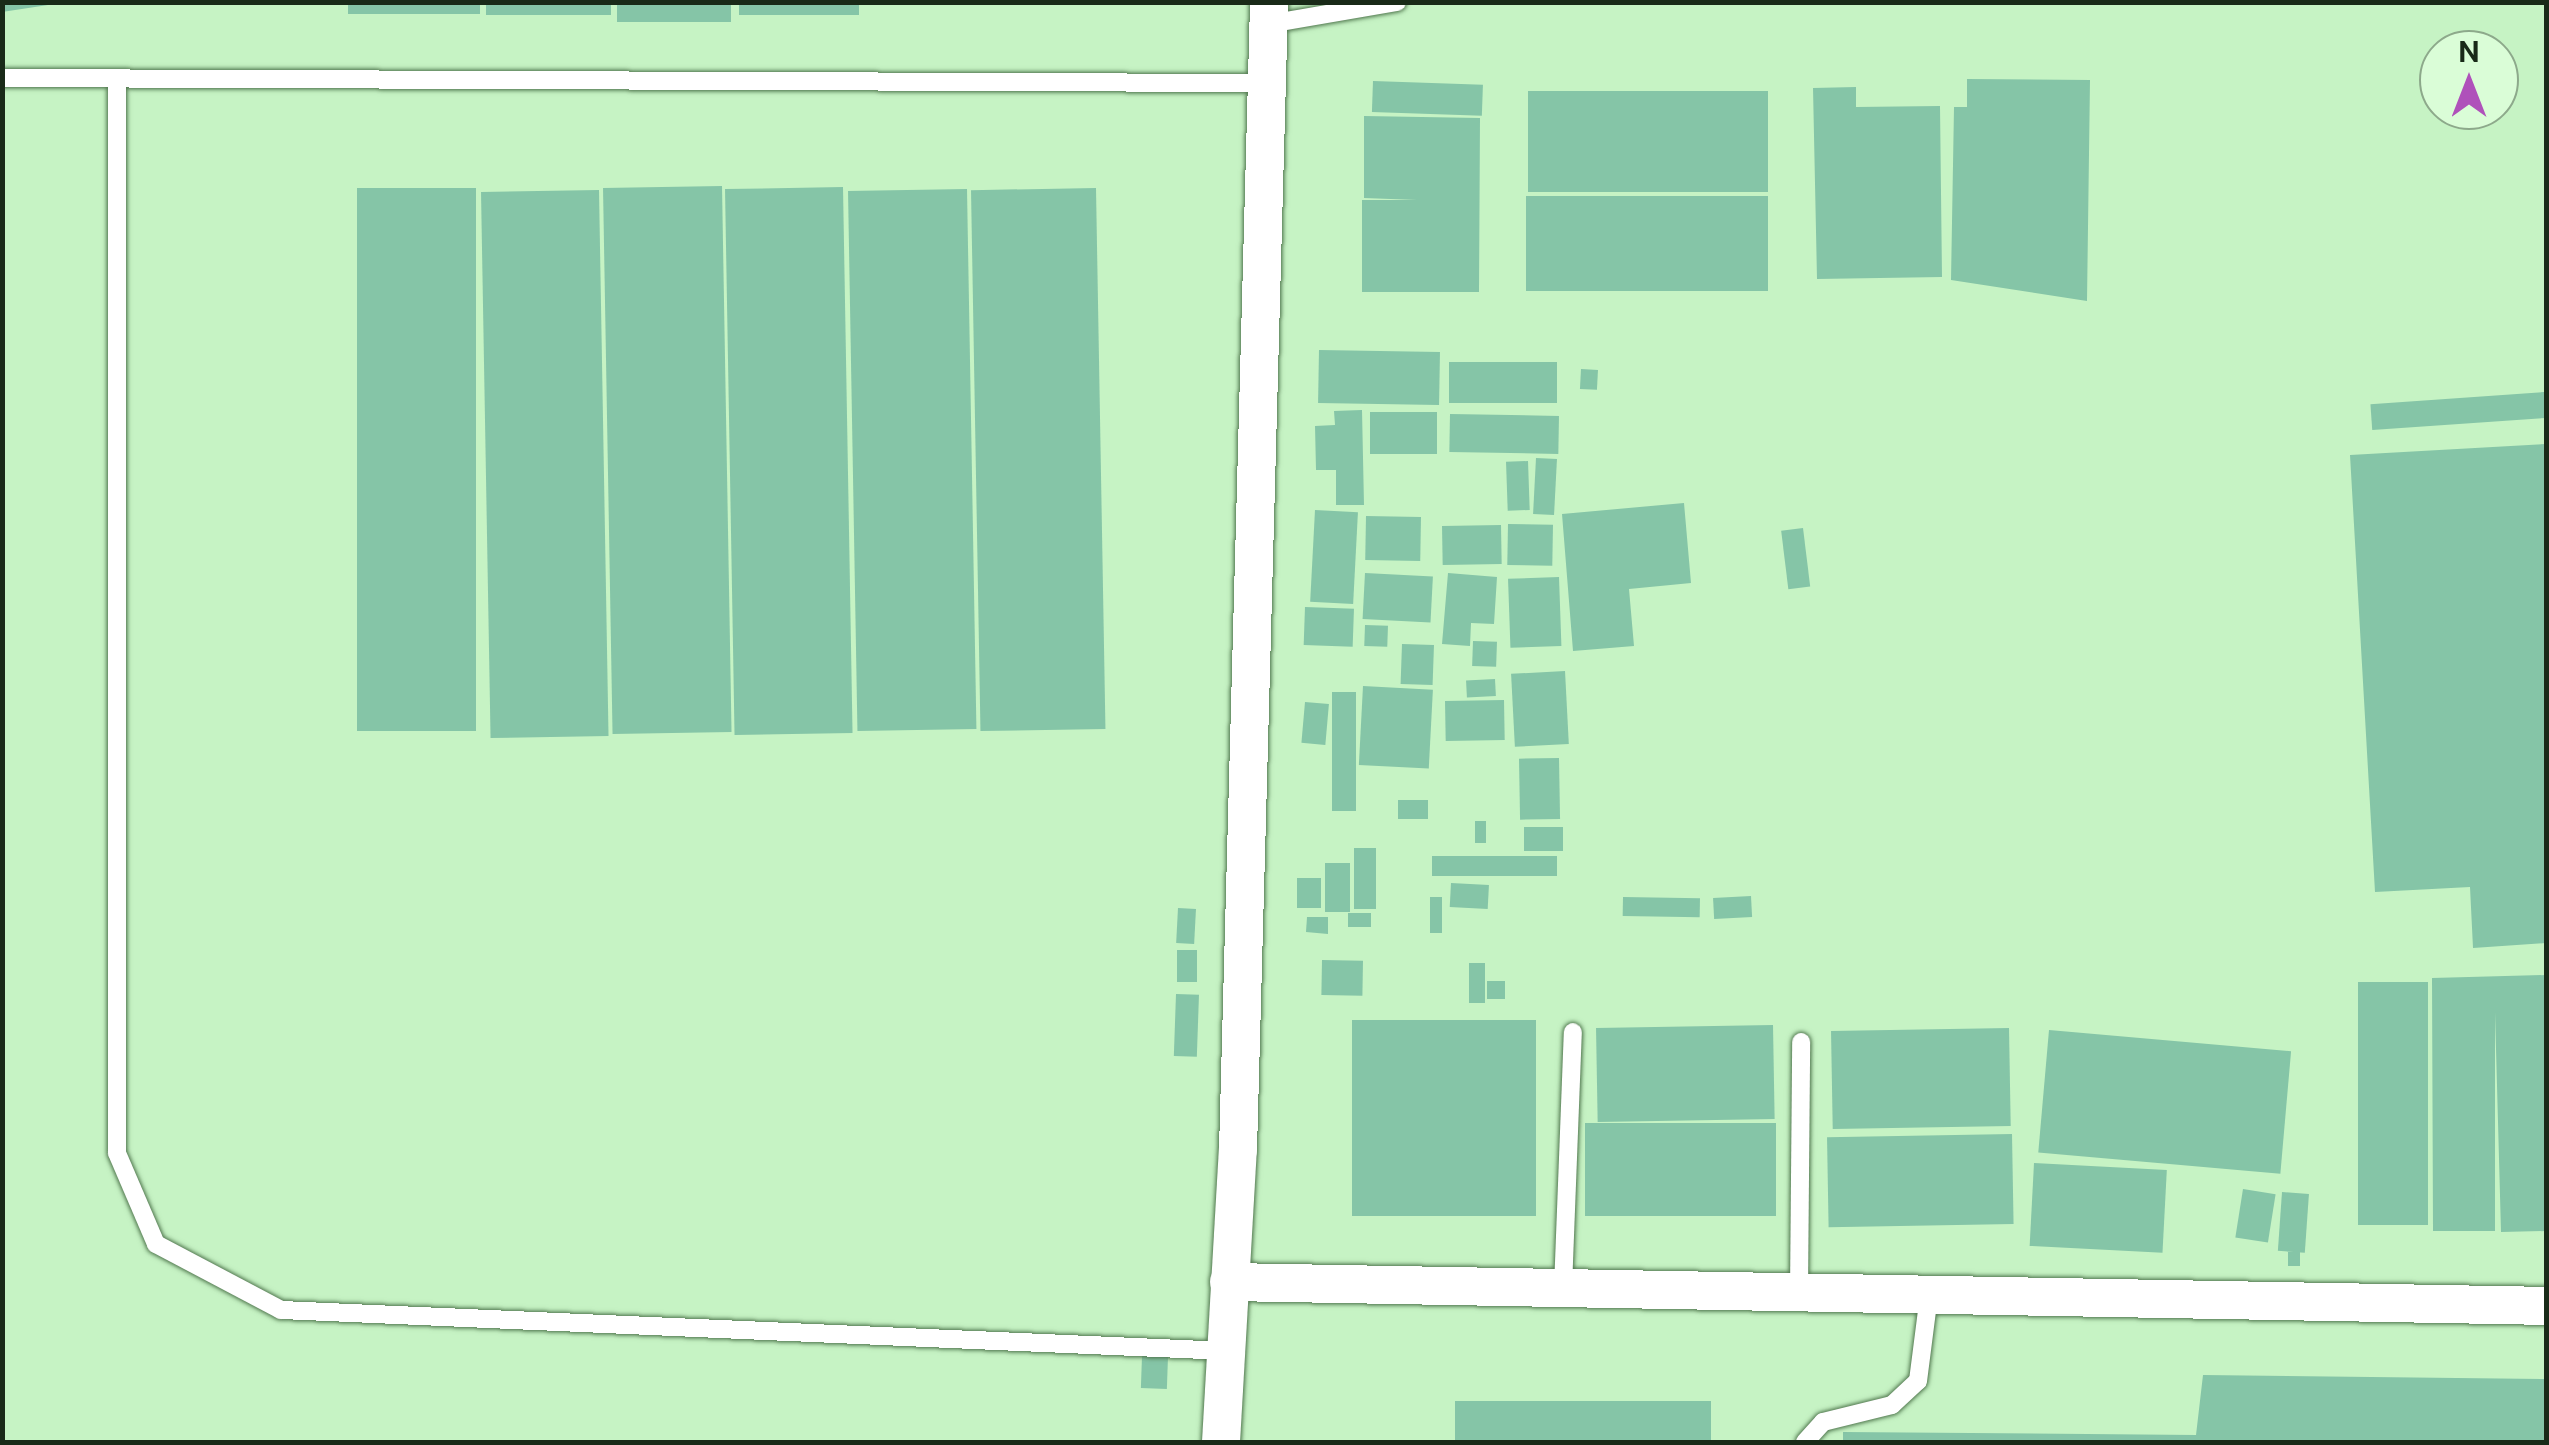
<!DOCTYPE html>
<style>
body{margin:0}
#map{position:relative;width:2549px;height:1445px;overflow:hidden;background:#c6f3c4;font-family:"Public Sans",sans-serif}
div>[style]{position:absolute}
.building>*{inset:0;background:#85c5a7;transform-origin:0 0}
.roads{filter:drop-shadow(0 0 2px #51784f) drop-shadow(0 0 2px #51784f)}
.lane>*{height:18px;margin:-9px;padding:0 9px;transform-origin:9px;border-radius:9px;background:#fff}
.street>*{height:38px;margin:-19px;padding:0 19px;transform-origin:19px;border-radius:19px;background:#fff}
span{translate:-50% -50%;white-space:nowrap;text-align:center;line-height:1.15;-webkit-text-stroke:9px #dafdd7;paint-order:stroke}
.frame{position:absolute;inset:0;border:5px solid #192a18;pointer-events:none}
.north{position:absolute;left:2419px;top:30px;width:100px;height:100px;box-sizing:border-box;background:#dafdd7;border:2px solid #8da98b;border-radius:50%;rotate:0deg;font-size:28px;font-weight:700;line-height:40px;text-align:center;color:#192a18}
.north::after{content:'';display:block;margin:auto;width:35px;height:45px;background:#af51ba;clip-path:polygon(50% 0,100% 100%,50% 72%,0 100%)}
</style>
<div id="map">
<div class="building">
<i style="clip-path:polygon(2px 2px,47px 2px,48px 5px,2px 12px)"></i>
<i style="left:348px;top:2px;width:132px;height:12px"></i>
<i style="left:486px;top:2px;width:125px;height:13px"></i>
<i style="left:617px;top:2px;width:114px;height:20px"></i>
<i style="left:739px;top:2px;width:120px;height:13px"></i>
<i style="clip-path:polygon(1967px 79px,2090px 80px,2087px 301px,1951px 280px,1954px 107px,1967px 107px)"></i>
<i style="left:1373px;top:81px;width:110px;height:31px;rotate:2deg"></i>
<i style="clip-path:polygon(1856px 87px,1856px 107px,1940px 106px,1942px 277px,1817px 279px,1813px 88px)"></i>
<i style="left:1528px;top:91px;width:240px;height:101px"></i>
<i style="clip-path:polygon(1364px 116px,1480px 118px,1479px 292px,1362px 292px,1362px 200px,1417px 200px,1364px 198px)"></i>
<i style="left:722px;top:186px;width:546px;height:119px;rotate:89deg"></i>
<i style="left:843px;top:187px;width:546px;height:118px;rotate:89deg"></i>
<i style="left:476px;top:188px;width:543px;height:119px;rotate:90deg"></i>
<i style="left:1096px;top:188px;width:541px;height:125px;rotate:89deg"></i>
<i style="left:967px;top:189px;width:540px;height:119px;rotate:89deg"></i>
<i style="left:599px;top:190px;width:546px;height:118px;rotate:89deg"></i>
<i style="left:1526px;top:196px;width:242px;height:95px"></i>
<i style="left:1319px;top:350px;width:121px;height:53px;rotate:1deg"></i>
<i style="left:1449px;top:362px;width:108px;height:41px"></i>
<i style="left:1581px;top:369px;width:17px;height:20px;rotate:3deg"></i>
<i style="left:2544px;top:392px;width:26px;height:174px;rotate:86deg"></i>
<i style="clip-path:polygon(1362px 410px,1364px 505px,1336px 505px,1336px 470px,1316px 470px,1315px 426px,1335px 425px,1334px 411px)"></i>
<i style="left:1370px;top:412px;width:67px;height:42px"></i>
<i style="left:1450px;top:414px;width:109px;height:38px;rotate:1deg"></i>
<i style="clip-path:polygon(2546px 444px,2546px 943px,2473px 948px,2470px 887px,2375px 892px,2350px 455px)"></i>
<i style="left:1536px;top:458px;width:21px;height:56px;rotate:3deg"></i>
<i style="left:1528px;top:461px;width:49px;height:22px;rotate:88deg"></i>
<i style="clip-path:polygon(1684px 503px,1691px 583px,1629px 589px,1634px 646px,1573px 651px,1562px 514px)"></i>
<i style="left:1315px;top:510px;width:43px;height:92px;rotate:3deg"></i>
<i style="left:1366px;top:516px;width:55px;height:44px;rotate:1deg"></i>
<i style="left:1508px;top:524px;width:45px;height:41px;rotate:1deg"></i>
<i style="left:1501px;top:525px;width:39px;height:59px;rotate:89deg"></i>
<i style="left:1803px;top:528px;width:59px;height:22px;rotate:83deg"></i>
<i style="left:1365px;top:573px;width:68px;height:46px;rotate:3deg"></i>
<i style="clip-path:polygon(1448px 573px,1497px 577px,1494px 624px,1471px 623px,1470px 646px,1442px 644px)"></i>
<i style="left:1559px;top:577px;width:69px;height:51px;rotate:88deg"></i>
<i style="left:1305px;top:607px;width:49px;height:38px;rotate:2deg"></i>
<i style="left:1365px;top:625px;width:23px;height:21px;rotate:2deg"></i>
<i style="left:1473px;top:641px;width:24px;height:25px;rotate:2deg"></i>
<i style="left:1402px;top:644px;width:32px;height:40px;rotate:2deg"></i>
<i style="left:1565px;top:671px;width:73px;height:54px;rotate:87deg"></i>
<i style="left:1495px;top:679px;width:17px;height:29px;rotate:87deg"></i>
<i style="left:1363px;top:686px;width:70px;height:79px;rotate:3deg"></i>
<i style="left:1332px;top:692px;width:24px;height:119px"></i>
<i style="left:1504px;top:700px;width:40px;height:59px;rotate:89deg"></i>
<i style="left:1305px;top:702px;width:24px;height:41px;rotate:5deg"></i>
<i style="left:1559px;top:758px;width:61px;height:40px;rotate:89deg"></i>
<i style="left:1398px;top:800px;width:30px;height:19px"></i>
<i style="left:1475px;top:821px;width:11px;height:22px"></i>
<i style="left:1563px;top:827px;width:24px;height:39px;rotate:90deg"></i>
<i style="left:1354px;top:848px;width:22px;height:61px"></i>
<i style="left:1432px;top:856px;width:125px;height:20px"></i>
<i style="left:1325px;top:863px;width:25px;height:49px"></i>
<i style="left:1297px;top:878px;width:24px;height:30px"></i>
<i style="left:1451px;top:883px;width:38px;height:24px;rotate:3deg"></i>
<i style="left:1751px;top:896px;width:21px;height:38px;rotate:87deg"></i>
<i style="left:1430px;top:897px;width:12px;height:36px"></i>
<i style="left:1623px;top:897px;width:77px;height:19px;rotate:1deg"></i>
<i style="left:1178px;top:908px;width:18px;height:35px;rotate:3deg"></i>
<i style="left:1348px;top:913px;width:23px;height:14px"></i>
<i style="clip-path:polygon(1307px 917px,1328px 917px,1328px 934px,1306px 932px)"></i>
<i style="left:1177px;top:950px;width:20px;height:32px"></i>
<i style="left:1322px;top:960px;width:41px;height:35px;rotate:1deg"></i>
<i style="left:1469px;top:963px;width:16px;height:40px"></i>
<i style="clip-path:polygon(2546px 975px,2546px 1231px,2501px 1232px,2495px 1012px,2495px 1231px,2433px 1231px,2432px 978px)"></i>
<i style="left:1487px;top:981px;width:18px;height:18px"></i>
<i style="left:2358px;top:982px;width:70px;height:243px"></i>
<i style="left:1176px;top:994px;width:23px;height:62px;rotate:2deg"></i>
<i style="left:1536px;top:1020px;width:196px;height:184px;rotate:90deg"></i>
<i style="left:1773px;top:1025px;width:94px;height:177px;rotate:89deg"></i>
<i style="left:2009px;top:1028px;width:98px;height:178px;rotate:89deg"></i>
<i style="left:2049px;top:1030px;width:243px;height:123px;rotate:5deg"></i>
<i style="left:1776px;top:1123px;width:93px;height:191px;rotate:90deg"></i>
<i style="left:2012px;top:1134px;width:90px;height:185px;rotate:89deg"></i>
<i style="left:2034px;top:1163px;width:133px;height:83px;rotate:3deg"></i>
<i style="left:2243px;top:1189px;width:33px;height:49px;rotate:9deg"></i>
<i style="left:2282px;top:1192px;width:27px;height:59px;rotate:4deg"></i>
<i style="left:2288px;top:1252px;width:12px;height:14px"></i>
<i style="left:1142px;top:1356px;width:26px;height:32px;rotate:2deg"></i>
<i style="clip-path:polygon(2203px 1375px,2546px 1379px,2546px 1442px,1843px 1442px,1843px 1432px,2196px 1435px)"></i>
<i style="left:1455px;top:1401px;width:256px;height:41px"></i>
</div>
<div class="roads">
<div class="lane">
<i style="left:1268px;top:24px;width:131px;rotate:-9.7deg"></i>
<i style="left:2px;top:78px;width:1263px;rotate:0.23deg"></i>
<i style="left:117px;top:79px;width:1074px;rotate:90deg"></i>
<i style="left:117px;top:1153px;width:99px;rotate:66.8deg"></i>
<i style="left:156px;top:1244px;width:141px;rotate:27.8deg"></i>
<i style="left:281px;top:1310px;width:947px;rotate:2.48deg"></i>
<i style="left:1563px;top:1288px;width:256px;rotate:-87.8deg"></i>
<i style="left:1799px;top:1292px;width:250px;rotate:-89.5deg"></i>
<i style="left:1805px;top:1442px;width:27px;rotate:-48deg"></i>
<i style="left:1823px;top:1422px;width:71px;rotate:-13.8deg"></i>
<i style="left:1892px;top:1405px;width:35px;rotate:-43deg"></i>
<i style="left:1918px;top:1381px;width:87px;rotate:-82.7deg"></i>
</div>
<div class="street">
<i style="left:1229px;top:1282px;width:1317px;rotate:1.04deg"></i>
<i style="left:1221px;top:1442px;width:292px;rotate:-86.7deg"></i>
<i style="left:1238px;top:1150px;width:1148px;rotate:-88.45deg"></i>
</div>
</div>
<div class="frame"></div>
<div class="north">N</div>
</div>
